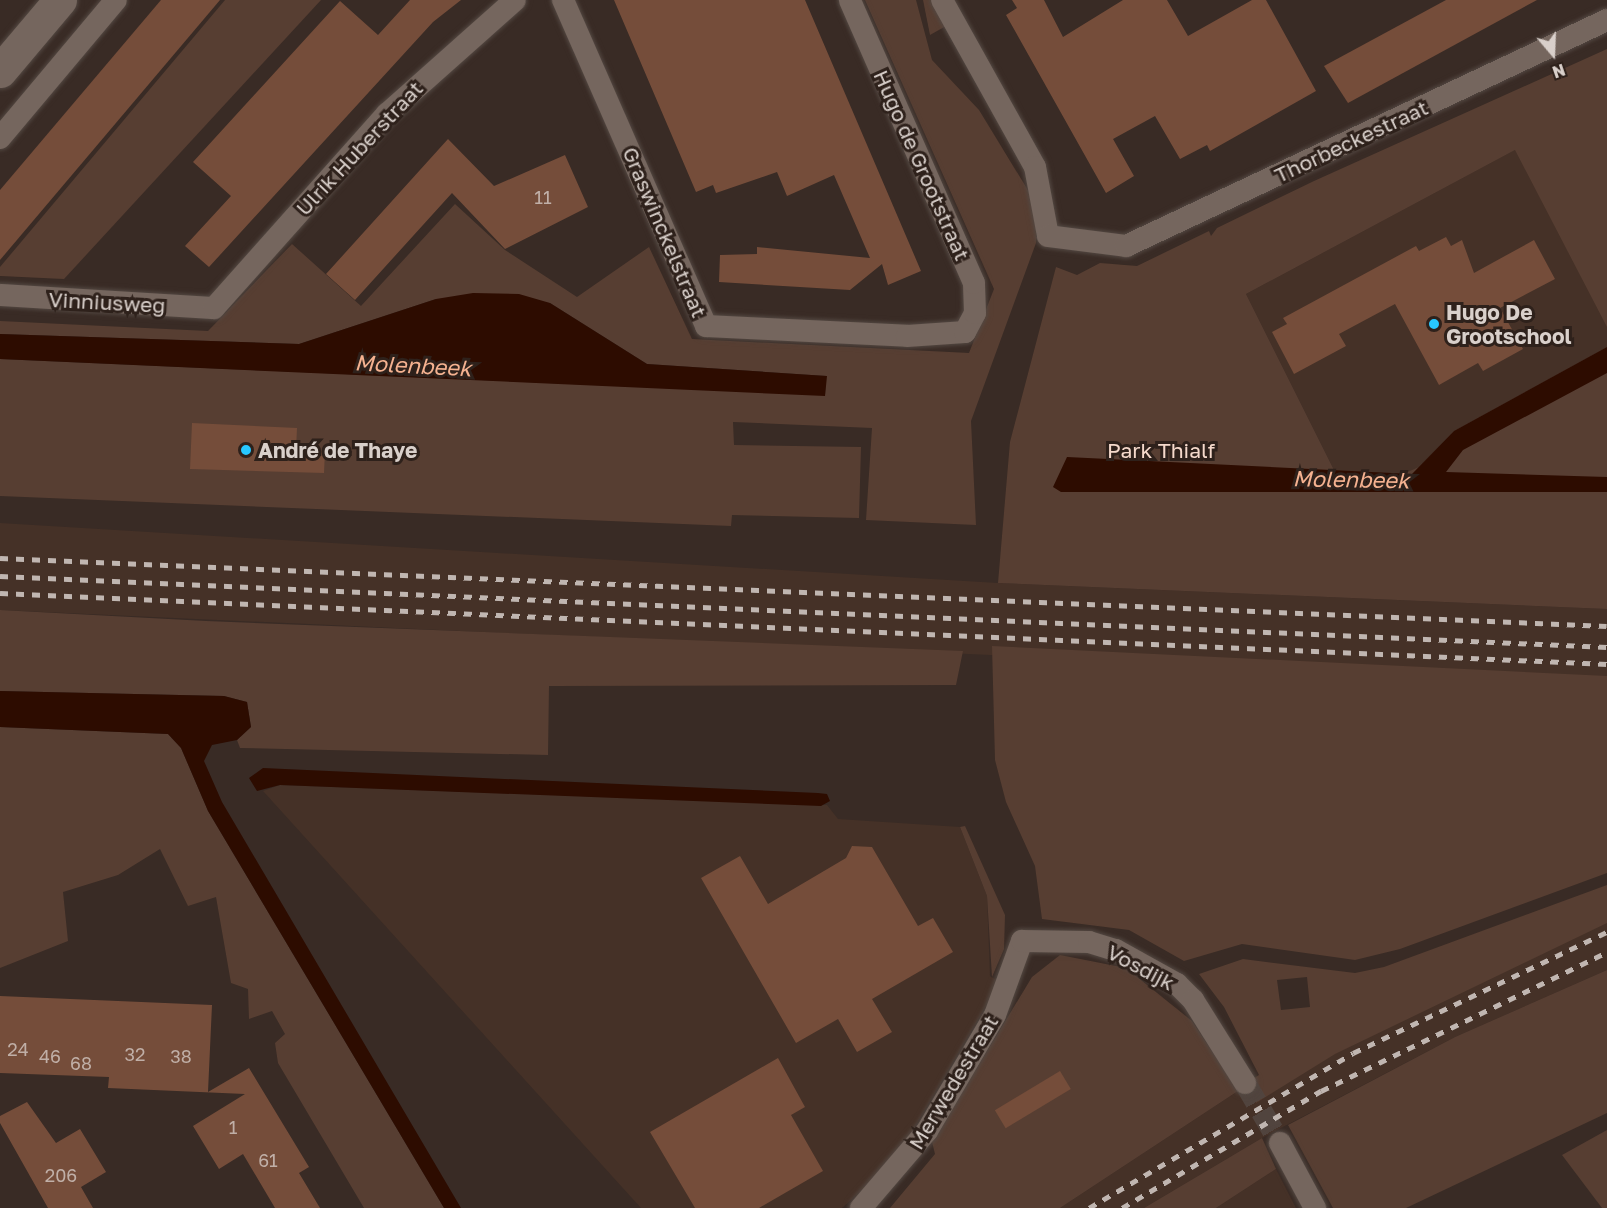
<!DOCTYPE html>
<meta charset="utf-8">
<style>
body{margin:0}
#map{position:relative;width:1607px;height:1208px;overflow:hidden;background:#392b25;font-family:"Golos Text",sans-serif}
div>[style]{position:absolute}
.built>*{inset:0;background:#453127}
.green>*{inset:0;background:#573e32}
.water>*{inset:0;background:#2d0c00}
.building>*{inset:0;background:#754d3a;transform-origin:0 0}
.street-tunnel>*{height:22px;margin-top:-11px;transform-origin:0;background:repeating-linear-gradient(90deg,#51443e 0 22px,transparent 0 33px)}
.roads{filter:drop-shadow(0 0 2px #534842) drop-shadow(0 0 2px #534842)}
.street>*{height:22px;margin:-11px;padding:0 11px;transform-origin:11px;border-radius:11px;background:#75665e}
.secondary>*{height:33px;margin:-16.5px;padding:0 16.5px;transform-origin:16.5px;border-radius:16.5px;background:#75665e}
.rail>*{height:4.5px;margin-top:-2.25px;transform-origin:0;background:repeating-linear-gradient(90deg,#c0b6b1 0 8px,transparent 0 16px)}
.dots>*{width:16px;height:16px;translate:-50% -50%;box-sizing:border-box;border:3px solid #2e211b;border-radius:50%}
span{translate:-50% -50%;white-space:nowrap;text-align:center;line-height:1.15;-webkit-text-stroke:6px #2e211b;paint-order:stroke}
.number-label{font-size:18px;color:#c0afa7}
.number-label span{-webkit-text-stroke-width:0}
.street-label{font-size:21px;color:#d9d0cb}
.poi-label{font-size:21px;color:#d9d0cb;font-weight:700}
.left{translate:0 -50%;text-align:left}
.park-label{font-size:21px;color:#f5d9cb}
.water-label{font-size:22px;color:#f5b290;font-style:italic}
.north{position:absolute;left:1523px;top:24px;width:60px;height:60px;-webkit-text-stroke:4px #2e211b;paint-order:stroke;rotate:161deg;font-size:16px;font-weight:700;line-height:24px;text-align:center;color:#d9d0cb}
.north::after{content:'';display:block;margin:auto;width:21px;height:27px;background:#d9d0cb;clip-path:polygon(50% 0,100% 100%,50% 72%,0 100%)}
</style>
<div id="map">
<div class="built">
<i style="clip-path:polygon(1526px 144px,1607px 301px,1607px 347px,1454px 431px,1412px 474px,1335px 472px,1246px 294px)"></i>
<i style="clip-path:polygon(0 523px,998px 583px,1607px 609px,1607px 683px,0 610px)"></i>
<i style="clip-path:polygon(280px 785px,827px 805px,838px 819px,960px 827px,987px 896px,990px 976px,1000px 982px,910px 1135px,881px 1173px,842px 1208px,641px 1208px,263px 791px)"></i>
<i style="clip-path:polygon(1607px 910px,1607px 970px,1455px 1037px,1262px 1138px,1144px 1208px,1060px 1208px,1238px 1091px,1394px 1010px)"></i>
<i style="clip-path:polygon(1276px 1169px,1296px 1208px,1216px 1208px)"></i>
</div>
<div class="green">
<i style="clip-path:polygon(225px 0,321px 0,64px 279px,0 276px,0 267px)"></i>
<i style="clip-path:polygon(865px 0,916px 0,932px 60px,979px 110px,1037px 205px,1036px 243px,971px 421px,976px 525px,866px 520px,872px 428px,733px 422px,734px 445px,861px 447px,859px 518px,732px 515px,731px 526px,0 496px,0 359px,825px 395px,826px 376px,647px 364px,550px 303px,436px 299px,299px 344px,0 334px,0 321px,208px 331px,292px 244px,361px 306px,455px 204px,505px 250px,577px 297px,649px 247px,692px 339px,969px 353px,994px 289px)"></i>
<i style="clip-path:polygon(923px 0,931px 0,946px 26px,930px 35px)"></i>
<i style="clip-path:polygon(1607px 49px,1607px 327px,1515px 150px,1246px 294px,1335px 472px,1403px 474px,1419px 467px,1454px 431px,1607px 347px,1607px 609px,998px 583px,1010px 442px,1056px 267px,1077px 275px,1100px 263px,1137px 266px,1209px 231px,1211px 236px,1217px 228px,1314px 181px)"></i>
<i style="clip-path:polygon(0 610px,206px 621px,963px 651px,956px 685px,549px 686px,548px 755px,240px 748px,237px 740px,251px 727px,247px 702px,224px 696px,0 691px)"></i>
<i style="clip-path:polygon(992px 646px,1607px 676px,1607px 873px,1400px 949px,1355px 960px,1242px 944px,1184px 961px,1129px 930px,1042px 919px,1035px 866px,1006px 802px,995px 760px)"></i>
<i style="clip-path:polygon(0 727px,168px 734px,181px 748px,208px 811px,444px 1208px,364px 1208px,278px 1063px,275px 1043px,285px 1034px,272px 1011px,249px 1019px,248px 989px,231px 983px,216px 897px,188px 906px,160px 849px,118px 875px,63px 892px,68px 941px,0 968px)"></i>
<i style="clip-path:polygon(965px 826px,1005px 915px,1004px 949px,992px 977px,987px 896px,960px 827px)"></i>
<i style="clip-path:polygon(evenodd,1607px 885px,1607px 923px,1335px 1054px,1256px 1103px,1246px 1083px,1259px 1075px,1224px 1007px,1199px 974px,1243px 959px,1355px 973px,1384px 967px,1607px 885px,1307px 977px,1310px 1007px,1281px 1010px,1277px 980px,1307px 977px)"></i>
<i style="clip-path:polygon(1060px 955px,1126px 968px,1192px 1021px,1238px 1091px,1060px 1208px,890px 1208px,935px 1154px,932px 1142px,1032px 977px)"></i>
<i style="clip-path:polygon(1607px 970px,1607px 1113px,1406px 1208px,1333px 1208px,1288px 1125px,1455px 1037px)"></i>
<i style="clip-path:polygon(1607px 1130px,1607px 1208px,1602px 1208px,1562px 1155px)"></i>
<i style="clip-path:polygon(1262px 1138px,1276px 1169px,1216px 1208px,1144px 1208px)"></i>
</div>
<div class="water">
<i style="clip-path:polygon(473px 293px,519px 294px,550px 303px,647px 364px,827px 376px,825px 396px,0 359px,0 334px,299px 344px,436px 299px)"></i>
<i style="clip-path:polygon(1607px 347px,1607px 373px,1463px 450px,1446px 472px,1607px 477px,1607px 492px,1061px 492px,1053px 487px,1067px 457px,1412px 474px,1454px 431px)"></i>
<i style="clip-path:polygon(0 691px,224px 696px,247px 702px,251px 727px,237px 740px,212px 745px,204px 761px,222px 802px,461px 1208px,444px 1208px,208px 811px,181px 748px,168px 734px,0 727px)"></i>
<i style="clip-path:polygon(263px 768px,818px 793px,827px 794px,830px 801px,821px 806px,280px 785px,257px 791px,249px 778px)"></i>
</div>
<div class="building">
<i style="clip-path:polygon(161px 0,220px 0,0 260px,0 190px)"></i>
<i style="clip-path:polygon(410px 0,461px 0,433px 22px,209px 267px,185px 246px,231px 196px,193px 162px,340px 1px,378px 35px)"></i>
<i style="clip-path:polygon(614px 0,805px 0,921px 271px,888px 285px,882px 264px,850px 290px,719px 282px,720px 255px,757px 254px,757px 247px,870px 258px,834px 175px,787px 196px,777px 172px,716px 193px,713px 185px,696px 192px)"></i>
<i style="clip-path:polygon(1012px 0,1044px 0,1063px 37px,1123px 0,1167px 0,1188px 36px,1252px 0,1266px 0,1316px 91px,1210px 151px,1207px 145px,1180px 159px,1155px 116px,1113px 139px,1134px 176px,1106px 193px,1006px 15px,1017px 8px)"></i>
<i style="clip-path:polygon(1446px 0,1537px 0,1348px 103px,1324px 66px)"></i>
<i style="clip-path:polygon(448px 139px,494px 186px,565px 155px,588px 207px,505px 249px,452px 193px,355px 300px,326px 274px)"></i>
<i style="clip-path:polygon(1446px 237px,1451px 246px,1462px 240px,1474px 273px,1534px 240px,1555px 279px,1500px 308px,1523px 349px,1483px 371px,1478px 363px,1439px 385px,1395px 304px,1339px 334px,1346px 346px,1294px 374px,1272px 332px,1287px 324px,1283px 318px,1416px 246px,1419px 251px)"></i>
<i style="clip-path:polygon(192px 423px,297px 428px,296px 450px,325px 451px,324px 473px,190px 469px)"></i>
<i style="clip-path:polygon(852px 846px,872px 847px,918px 926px,933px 918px,953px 952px,872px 999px,892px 1032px,857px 1052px,838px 1019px,796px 1043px,701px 878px,740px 856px,768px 904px,846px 858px)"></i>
<i style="clip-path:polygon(0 996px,212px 1005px,208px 1092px,249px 1068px,309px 1167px,299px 1173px,320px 1208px,275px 1208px,243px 1154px,219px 1169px,193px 1126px,245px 1094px,108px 1088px,109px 1077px,0 1073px)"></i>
<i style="clip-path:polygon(778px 1058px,805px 1107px,791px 1115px,823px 1171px,759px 1208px,695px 1208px,650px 1132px)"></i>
<i style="left:1060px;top:1071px;width:21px;height:76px;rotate:59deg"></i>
<i style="clip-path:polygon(27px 1102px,56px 1143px,80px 1129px,106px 1172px,81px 1187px,93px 1208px,48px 1208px,0 1123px,0 1116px)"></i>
</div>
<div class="street-tunnel">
<i style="left:1245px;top:1083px;width:69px;rotate:59.7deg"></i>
</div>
<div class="roads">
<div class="street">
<i style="left:563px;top:0;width:356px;rotate:66.3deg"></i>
<i style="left:706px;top:326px;width:201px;rotate:2.8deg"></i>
<i style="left:907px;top:336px;width:58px;rotate:-3.9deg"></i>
<i style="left:965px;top:332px;width:21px;rotate:-62deg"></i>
<i style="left:975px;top:313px;width:30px;rotate:-92deg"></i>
<i style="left:974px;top:283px;width:309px;rotate:-113.7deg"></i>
<i style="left:942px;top:0;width:191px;rotate:60.9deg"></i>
<i style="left:1035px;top:167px;width:70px;rotate:79.3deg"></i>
<i style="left:1048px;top:236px;width:79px;rotate:7.3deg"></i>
<i style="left:1126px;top:246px;width:531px;rotate:-25.17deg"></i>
<i style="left:0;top:138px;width:180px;rotate:-50deg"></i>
<i style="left:0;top:295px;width:214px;rotate:3.5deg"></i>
<i style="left:214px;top:308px;width:260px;rotate:-48.3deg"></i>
<i style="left:387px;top:114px;width:171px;rotate:-41.7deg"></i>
<i style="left:1280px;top:1143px;width:74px;rotate:61.7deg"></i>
<i style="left:861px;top:1208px;width:101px;rotate:-49.4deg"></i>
<i style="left:927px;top:1131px;width:134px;rotate:-59.6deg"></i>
<i style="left:995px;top:1015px;width:79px;rotate:-70deg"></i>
<i style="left:1022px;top:941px;width:67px;rotate:0.9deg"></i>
<i style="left:1089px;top:942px;width:28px;rotate:17deg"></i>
<i style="left:1116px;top:950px;width:70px;rotate:29.1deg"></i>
<i style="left:1177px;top:984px;width:23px;rotate:45deg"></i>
<i style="left:1193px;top:1000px;width:98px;rotate:57.9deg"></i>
</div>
<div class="secondary">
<i style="left:0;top:71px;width:93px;rotate:-49.8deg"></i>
</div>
</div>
<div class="rail">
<i style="left:0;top:558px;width:1608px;rotate:2.42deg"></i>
<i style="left:0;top:576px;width:1609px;rotate:2.53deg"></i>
<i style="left:0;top:593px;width:1609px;rotate:2.53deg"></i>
<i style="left:1089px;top:1208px;width:306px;rotate:-30.4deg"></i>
<i style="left:1353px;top:1053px;width:281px;rotate:-25.5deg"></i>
<i style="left:1122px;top:1208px;width:231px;rotate:-30.5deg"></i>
<i style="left:1321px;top:1091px;width:318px;rotate:-25.9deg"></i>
</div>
<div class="dots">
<i style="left:1434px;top:324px;background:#28c8ff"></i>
<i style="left:246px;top:450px;background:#28c8ff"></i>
</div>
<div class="number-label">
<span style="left:543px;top:197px">11</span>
<span style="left:18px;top:1049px">24</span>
<span style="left:135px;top:1054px">32</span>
<span style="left:50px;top:1056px">46</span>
<span style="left:181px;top:1056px">38</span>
<span style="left:81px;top:1063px">68</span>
<span style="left:233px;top:1127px">1</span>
<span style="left:268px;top:1160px">61</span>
<span style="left:61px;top:1175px">206</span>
</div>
<div class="street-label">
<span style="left:1351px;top:141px;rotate:-25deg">Thorbeckestraat</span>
<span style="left:359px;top:148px;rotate:-47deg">Ulrik Huberstraat</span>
<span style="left:922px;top:165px;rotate:66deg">Hugo de Grootstraat</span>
<span style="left:665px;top:232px;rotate:67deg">Graswinckelstraat</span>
<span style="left:107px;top:302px;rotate:3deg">Vinniusweg</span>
<span style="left:1141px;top:967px;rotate:28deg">Vosdijk</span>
<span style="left:953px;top:1082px;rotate:-59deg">Merwedestraat</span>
</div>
<div class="poi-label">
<span class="left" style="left:1446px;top:324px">Hugo De<br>Grootschool</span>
<span class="left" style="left:258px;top:450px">André de Thaye</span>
</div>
<div class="park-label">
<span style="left:1161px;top:450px">Park Thialf</span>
</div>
<div class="water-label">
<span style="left:413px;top:365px;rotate:3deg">Molenbeek</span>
<span style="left:1351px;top:479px;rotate:1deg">Molenbeek</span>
</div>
<div class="north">N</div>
</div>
